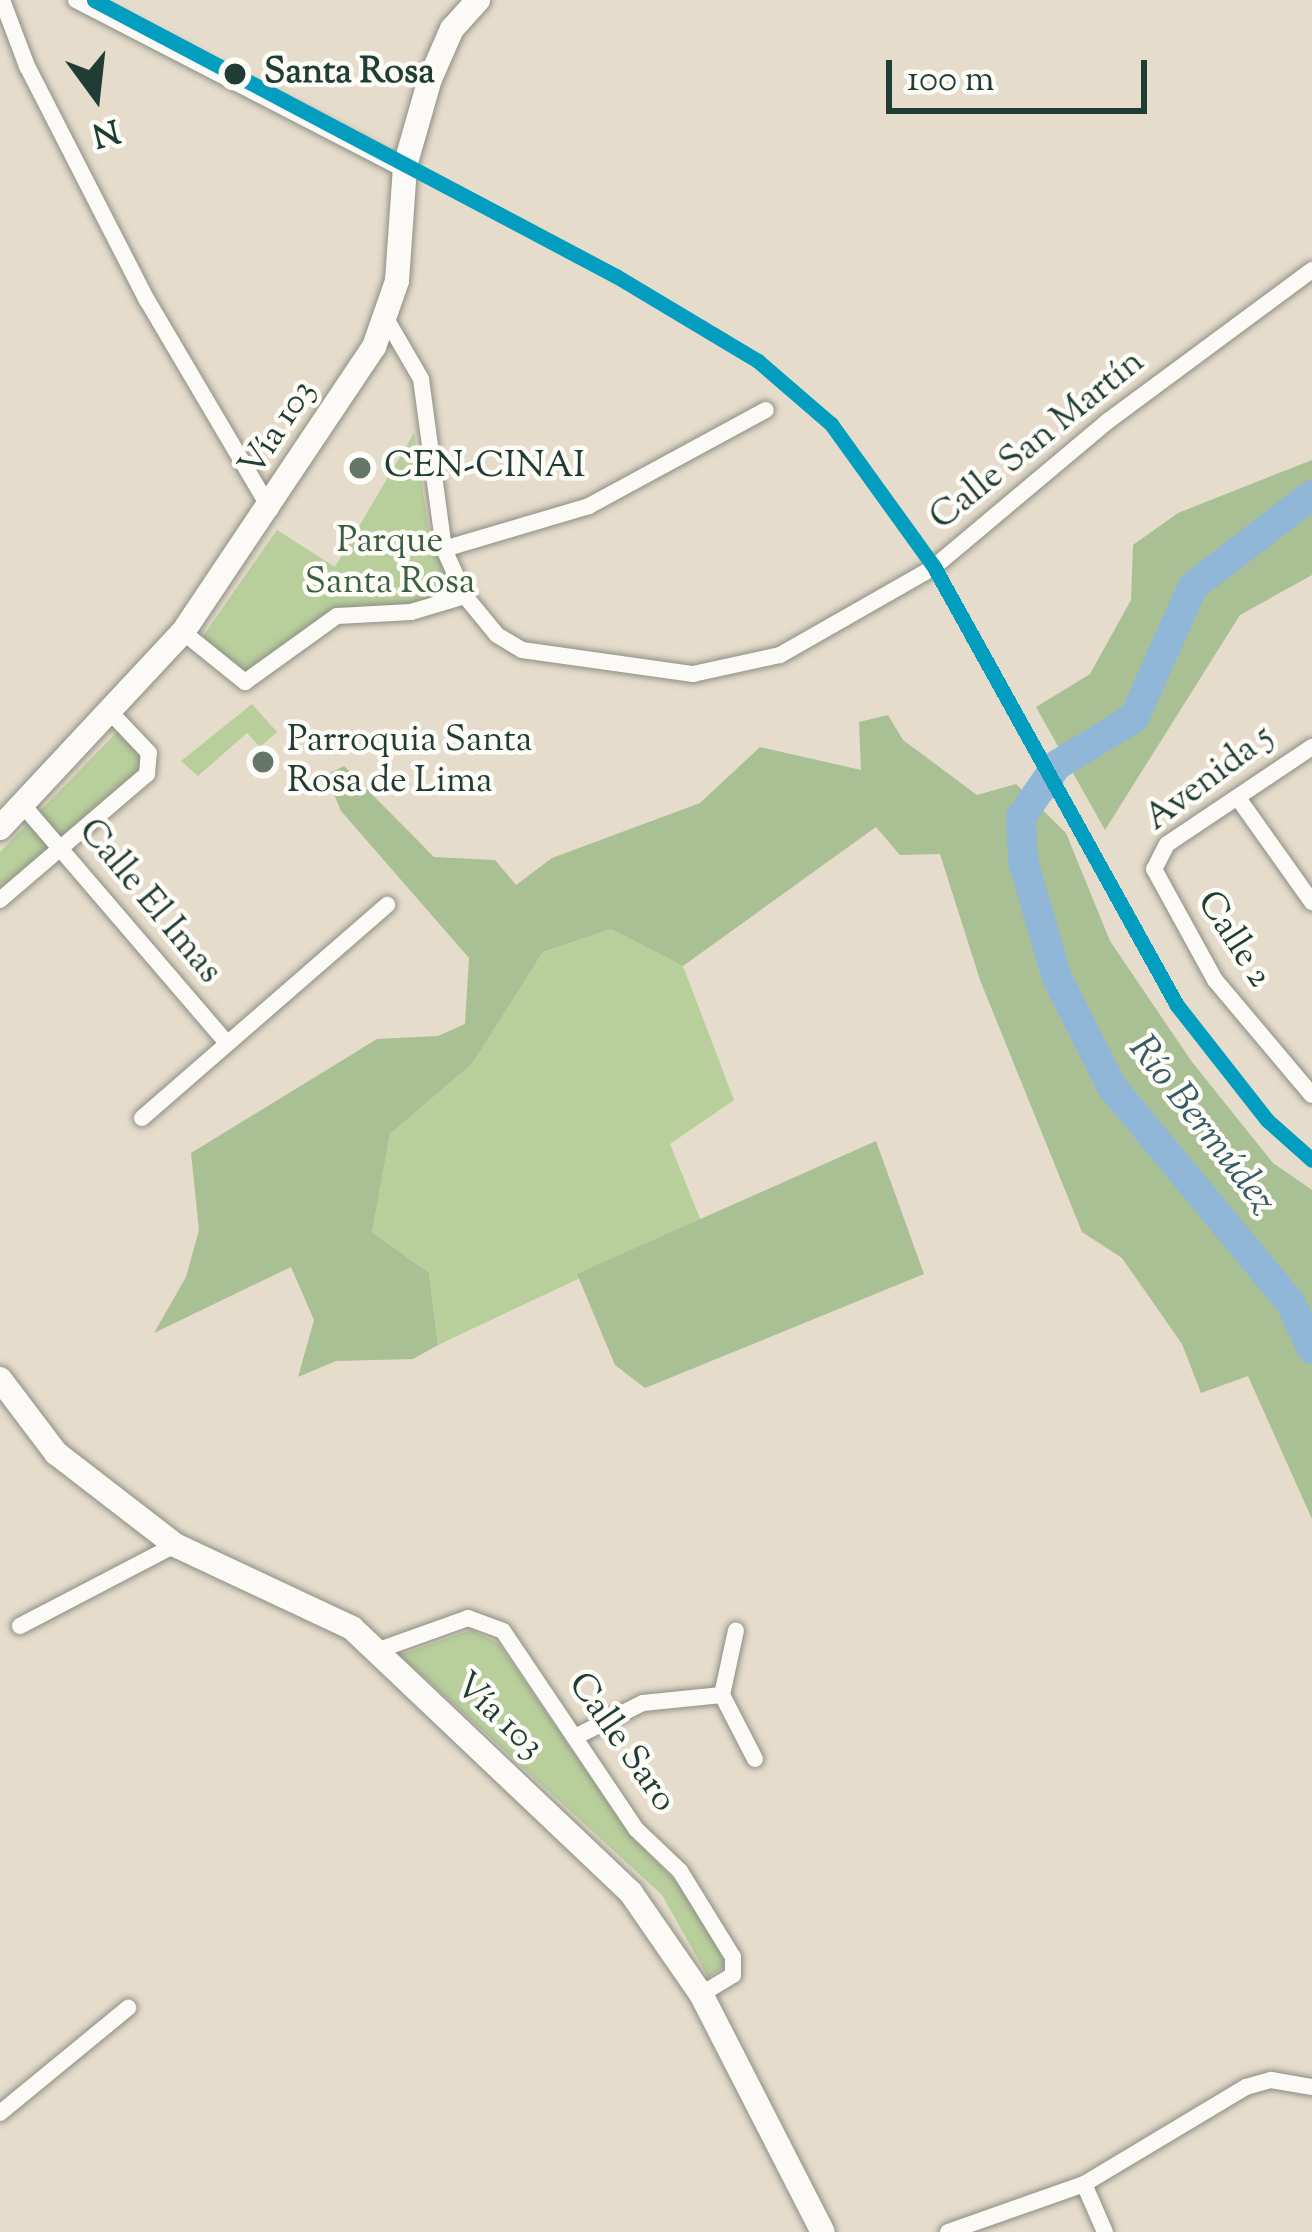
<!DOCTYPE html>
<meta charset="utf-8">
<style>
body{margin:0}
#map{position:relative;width:1312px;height:2232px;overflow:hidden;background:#e5dccb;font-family:"Sorts Mill Goudy",serif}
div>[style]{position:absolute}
.green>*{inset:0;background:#b8cf9c}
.forest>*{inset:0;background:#a8c093}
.river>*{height:30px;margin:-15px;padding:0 15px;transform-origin:15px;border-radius:15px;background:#90b7d7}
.roads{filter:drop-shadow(0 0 3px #8d8e84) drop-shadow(0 0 3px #8d8e84)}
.minor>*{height:16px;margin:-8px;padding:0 8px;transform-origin:8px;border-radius:8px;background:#fbfaf7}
.secondary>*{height:24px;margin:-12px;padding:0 12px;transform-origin:12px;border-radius:12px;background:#fbfaf7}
.rail-1>*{height:15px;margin:-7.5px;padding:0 7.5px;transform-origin:7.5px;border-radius:7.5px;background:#039ebf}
.dots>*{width:33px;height:33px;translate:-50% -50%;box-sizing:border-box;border:6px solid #fdfcf7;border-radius:50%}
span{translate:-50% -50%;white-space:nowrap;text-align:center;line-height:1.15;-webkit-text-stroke:9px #fdfcf7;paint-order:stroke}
.stop-label{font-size:36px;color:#1f3d34;font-weight:700}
.left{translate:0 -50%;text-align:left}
.street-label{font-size:36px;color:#1f3d34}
.poi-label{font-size:36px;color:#1f3d34}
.park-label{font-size:36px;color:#3c5f44}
.water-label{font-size:39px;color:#365d66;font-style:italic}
.north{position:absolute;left:36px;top:36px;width:120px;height:120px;-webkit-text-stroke:9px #fdfcf7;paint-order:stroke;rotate:165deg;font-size:33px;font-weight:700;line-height:48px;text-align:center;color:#1f3d34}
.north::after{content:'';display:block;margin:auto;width:42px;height:54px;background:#1f3d34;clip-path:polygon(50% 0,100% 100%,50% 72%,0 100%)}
.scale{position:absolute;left:886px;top:60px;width:261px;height:54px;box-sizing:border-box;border:6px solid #1f3d34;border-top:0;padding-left:15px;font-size:36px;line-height:42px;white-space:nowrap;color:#1f3d34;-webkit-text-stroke:9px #fdfcf7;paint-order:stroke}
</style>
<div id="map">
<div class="green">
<i style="clip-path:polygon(414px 433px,430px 538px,455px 592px,417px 606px,330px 613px,246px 672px,201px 639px,277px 530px,335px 567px)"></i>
<i style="clip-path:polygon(252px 704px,277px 732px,260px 747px,247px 733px,198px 776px,181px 761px)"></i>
<i style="clip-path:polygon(119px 730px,139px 752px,141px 769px,0 896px,0 852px)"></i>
<i style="clip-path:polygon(611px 929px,683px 966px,734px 1100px,670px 1144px,701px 1221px,438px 1345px,429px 1273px,372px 1232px,390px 1134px,472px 1064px,543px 952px)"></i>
<i style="clip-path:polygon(471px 1630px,498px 1643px,632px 1837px,684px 1890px,727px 1965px,708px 1977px,662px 1895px,400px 1655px)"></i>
</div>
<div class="forest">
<i style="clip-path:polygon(1312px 460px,1312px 575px,1240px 615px,1105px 830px,1036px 707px,1090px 674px,1131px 600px,1133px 545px,1178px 513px)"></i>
<i style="clip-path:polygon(888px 715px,903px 740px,977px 795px,1016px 784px,1066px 833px,1110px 941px,1192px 1062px,1273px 1163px,1312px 1190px,1312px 1519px,1248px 1376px,1201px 1393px,1182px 1344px,1122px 1258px,1082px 1232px,980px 980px,940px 854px,900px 855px,876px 827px,683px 966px,611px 929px,543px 952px,472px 1064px,390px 1134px,372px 1232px,429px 1273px,438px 1345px,413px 1359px,336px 1361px,298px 1377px,314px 1320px,291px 1267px,154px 1333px,186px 1277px,199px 1230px,191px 1153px,377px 1039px,438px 1036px,465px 1024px,469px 958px,341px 811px,326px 775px,344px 766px,434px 857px,495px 860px,516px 885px,552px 858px,700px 803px,760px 747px,861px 770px,859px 722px)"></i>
<i style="clip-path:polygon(876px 1141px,924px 1274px,645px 1388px,615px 1365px,577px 1274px)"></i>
</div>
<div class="river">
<i style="left:1312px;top:495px;width:150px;rotate:142.6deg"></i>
<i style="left:1193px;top:586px;width:145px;rotate:114.1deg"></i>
<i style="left:1134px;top:718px;width:90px;rotate:148.6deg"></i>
<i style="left:1057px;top:765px;width:63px;rotate:124.7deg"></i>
<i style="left:1021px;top:817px;width:44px;rotate:87.4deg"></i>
<i style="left:1023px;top:861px;width:122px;rotate:73.8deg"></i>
<i style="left:1057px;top:978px;width:122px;rotate:63.2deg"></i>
<i style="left:1112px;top:1087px;width:279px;rotate:50.4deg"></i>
<i style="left:1290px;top:1302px;width:52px;rotate:64.9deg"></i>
</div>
<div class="roads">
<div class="minor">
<i style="left:2px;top:0;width:71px;rotate:69.3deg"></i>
<i style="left:27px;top:66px;width:263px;rotate:62.9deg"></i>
<i style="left:147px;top:300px;width:243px;rotate:59.5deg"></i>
<i style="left:76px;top:0;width:370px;rotate:27.3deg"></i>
<i style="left:388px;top:322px;width:66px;rotate:59.9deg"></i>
<i style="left:421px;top:379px;width:172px;rotate:82.3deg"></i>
<i style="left:444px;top:549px;width:51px;rotate:65.9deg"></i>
<i style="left:465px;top:596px;width:50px;rotate:50.6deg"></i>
<i style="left:497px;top:635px;width:29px;rotate:31deg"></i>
<i style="left:522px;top:650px;width:173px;rotate:8deg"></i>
<i style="left:693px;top:674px;width:89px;rotate:-12.3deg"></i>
<i style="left:780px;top:655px;width:177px;rotate:-29.7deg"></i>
<i style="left:934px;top:567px;width:227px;rotate:-40deg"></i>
<i style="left:1108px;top:421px;width:254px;rotate:-36.5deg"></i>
<i style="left:444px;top:549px;width:151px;rotate:-16.5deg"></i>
<i style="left:589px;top:506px;width:201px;rotate:-28.5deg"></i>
<i style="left:183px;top:632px;width:80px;rotate:38.9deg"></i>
<i style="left:245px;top:682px;width:113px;rotate:-35.7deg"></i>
<i style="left:337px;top:616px;width:74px;rotate:-3.1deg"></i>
<i style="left:411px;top:612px;width:56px;rotate:-16.5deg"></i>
<i style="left:1312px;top:747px;width:174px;rotate:146.2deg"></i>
<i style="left:1167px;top:844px;width:28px;rotate:117deg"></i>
<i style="left:1154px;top:869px;width:127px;rotate:61.2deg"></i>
<i style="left:1215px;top:980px;width:150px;rotate:49.9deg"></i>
<i style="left:1238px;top:798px;width:128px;rotate:54.6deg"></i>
<i style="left:22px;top:804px;width:313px;rotate:49.4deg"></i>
<i style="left:0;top:900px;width:194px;rotate:-40.6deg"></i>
<i style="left:147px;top:774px;width:21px;rotate:-85deg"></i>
<i style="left:149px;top:753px;width:55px;rotate:-133.5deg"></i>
<i style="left:142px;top:1118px;width:325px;rotate:-41deg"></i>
<i style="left:20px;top:1626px;width:175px;rotate:-27.6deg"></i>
<i style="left:376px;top:1651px;width:98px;rotate:-19.7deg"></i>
<i style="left:468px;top:1618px;width:37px;rotate:20deg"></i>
<i style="left:503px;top:1631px;width:239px;rotate:56.1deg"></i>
<i style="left:636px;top:1829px;width:61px;rotate:43.7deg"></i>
<i style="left:680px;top:1871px;width:101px;rotate:58.4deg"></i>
<i style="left:733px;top:1957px;width:18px;rotate:90deg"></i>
<i style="left:733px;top:1975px;width:37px;rotate:149deg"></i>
<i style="left:722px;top:1695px;width:72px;rotate:62.7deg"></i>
<i style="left:722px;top:1695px;width:66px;rotate:-77.8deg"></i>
<i style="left:575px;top:1737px;width:76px;rotate:-26.6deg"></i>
<i style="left:643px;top:1703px;width:79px;rotate:-5.8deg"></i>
<i style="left:0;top:2113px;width:166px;rotate:-39.4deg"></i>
<i style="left:1084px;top:2184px;width:52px;rotate:66.4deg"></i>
<i style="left:948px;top:2232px;width:144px;rotate:-19.4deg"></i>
<i style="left:1084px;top:2184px;width:189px;rotate:-30.9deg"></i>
<i style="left:1246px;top:2087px;width:26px;rotate:-16deg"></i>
<i style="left:1271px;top:2080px;width:42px;rotate:9.7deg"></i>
</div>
<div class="secondary">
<i style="left:0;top:828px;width:268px;rotate:-47deg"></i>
<i style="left:183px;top:632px;width:343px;rotate:-56.2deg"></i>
<i style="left:374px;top:347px;width:70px;rotate:-70.8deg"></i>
<i style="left:397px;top:281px;width:115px;rotate:-86deg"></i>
<i style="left:405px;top:166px;width:91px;rotate:-74deg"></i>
<i style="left:430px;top:79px;width:55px;rotate:-66.3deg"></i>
<i style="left:452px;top:29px;width:39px;rotate:-48deg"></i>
<i style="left:0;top:1379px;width:93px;rotate:52.9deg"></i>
<i style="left:56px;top:1453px;width:150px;rotate:37.7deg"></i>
<i style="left:175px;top:1545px;width:195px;rotate:25.1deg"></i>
<i style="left:352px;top:1628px;width:385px;rotate:43.5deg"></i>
<i style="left:631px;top:1893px;width:123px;rotate:55.3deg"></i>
<i style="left:701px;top:1994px;width:267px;rotate:62.9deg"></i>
</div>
</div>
<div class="rail-1">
<i style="left:94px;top:0;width:590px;rotate:27.87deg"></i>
<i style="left:616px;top:276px;width:165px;rotate:30.9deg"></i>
<i style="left:758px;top:361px;width:96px;rotate:40.8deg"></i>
<i style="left:831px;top:424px;width:176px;rotate:54.2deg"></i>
<i style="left:934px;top:567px;width:500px;rotate:61deg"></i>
<i style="left:1176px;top:1004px;width:147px;rotate:51.9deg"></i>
<i style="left:1267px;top:1120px;width:60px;rotate:41.6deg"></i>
</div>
<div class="dots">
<i style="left:235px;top:74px;background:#1f3d34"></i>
<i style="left:360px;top:468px;background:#647569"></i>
<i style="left:263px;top:762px;background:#647569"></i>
</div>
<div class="stop-label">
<span class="left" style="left:264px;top:74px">Santa Rosa</span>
</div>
<div class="street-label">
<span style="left:279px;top:429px;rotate:-57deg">Vía 103</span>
<span style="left:1038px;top:441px;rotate:-39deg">Calle San Martín</span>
<span style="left:1210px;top:779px;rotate:-37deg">Avenida 5</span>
<span style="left:149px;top:902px;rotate:50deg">Calle El Imas</span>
<span style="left:1233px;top:940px;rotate:57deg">Calle 2</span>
<span style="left:498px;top:1717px;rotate:43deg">Vía 103</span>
<span style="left:621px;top:1743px;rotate:55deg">Calle Saro</span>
</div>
<div class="poi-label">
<span class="left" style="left:384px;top:468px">CEN-CINAI</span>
<span class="left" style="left:287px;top:762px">Parroquia Santa<br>Rosa de Lima</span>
</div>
<div class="park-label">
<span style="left:390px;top:563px">Parque<br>Santa Rosa</span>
</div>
<div class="water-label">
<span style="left:1201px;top:1126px;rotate:52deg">Río Bermúdez</span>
</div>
<div class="north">N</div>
<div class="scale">100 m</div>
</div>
